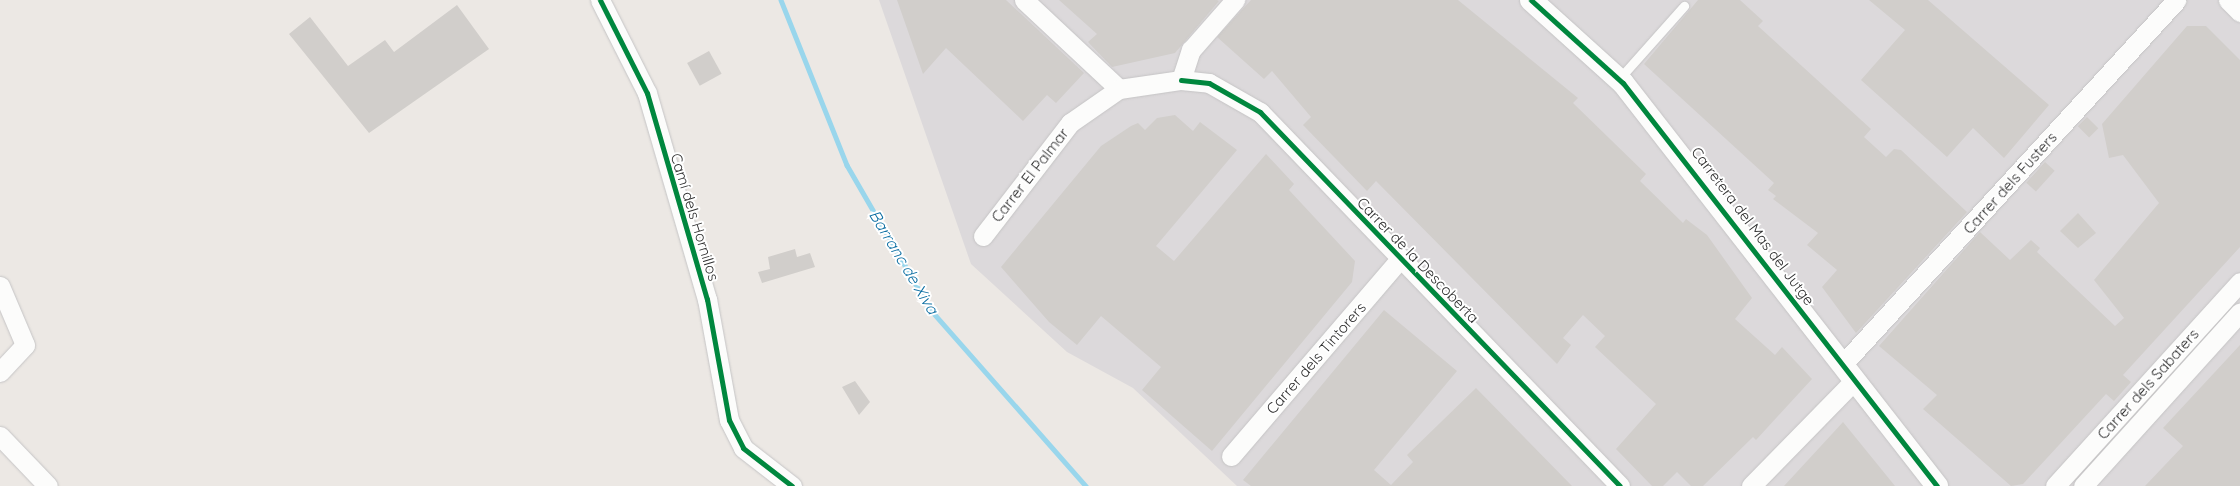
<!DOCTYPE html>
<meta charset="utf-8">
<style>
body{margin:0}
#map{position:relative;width:2240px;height:486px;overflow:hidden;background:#ece8e4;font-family:Quicksand,sans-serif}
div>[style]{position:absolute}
.industrial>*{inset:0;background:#dcd9db}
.stream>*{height:4.5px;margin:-2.25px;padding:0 2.25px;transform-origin:2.25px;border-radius:2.25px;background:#99d6ec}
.building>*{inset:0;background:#d1cecb;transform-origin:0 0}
.roads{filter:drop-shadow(0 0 1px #c5c4c5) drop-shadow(0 0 1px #c5c4c5)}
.service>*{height:9px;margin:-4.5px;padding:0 4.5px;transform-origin:4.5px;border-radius:4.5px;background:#fcfcfb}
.minor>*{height:19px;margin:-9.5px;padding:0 9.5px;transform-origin:9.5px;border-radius:9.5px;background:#fcfcfb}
.tertiary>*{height:22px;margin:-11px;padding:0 11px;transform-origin:11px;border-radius:11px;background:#fcfcfb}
.cycleway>*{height:5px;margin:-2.5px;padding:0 2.5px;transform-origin:2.5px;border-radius:2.5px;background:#00873e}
span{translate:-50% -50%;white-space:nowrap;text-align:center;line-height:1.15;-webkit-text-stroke:4px #fff;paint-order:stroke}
.street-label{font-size:15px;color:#2e2e2e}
.water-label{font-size:16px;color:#0d6fa3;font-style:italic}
</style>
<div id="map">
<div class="industrial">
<i style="clip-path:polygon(879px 0,2240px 0,2240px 486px,1237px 486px,1133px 388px,1067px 352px,971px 264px)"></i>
</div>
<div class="stream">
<i style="left:781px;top:0;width:178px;rotate:68.2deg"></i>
<i style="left:847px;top:165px;width:166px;rotate:60deg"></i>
<i style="left:930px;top:309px;width:236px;rotate:48.6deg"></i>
</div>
<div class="building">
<i style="clip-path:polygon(897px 0,1006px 0,1084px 73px,1056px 103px,1047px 95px,1023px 121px,946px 48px,923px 74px)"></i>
<i style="clip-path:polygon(1059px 0,1217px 0,1219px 1px,1175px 53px,1112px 67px,1088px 42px,1097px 34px)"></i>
<i style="clip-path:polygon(1251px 0,1458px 0,1578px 98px,1573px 103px,1646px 174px,1640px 181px,1683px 223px,1686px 219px,1707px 235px,1752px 298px,1735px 319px,1775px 355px,1782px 347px,1812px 379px,1756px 440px,1753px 437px,1703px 486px,1691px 486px,1677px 472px,1663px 486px,1652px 486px,1616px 449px,1656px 404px,1595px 347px,1605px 336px,1583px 315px,1563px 338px,1571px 345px,1557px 364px,1376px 181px,1367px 191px,1303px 125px,1311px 117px,1272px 71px,1264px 79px,1217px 37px)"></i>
<i style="clip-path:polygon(1698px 0,1740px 0,1763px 21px,1758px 26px,1871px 129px,1864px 137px,1886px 157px,1894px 149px,1901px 150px,1967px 212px,1856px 333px,1822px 287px,1837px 270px,1807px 245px,1818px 233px,1773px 199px,1776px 196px,1768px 190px,1774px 183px,1644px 64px)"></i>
<i style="clip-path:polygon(1869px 0,1928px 0,2049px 105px,2004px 158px,1973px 128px,1947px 157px,1861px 80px,1905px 30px)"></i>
<i style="clip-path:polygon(457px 5px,489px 49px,369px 133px,289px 34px,310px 17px,348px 66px,385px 40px,394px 52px)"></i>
<i style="clip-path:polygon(2187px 26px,2206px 26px,2240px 60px,2240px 247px,2123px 375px,2131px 382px,2114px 401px,2106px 394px,2023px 484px,2011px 486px,1923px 409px,1937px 395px,1879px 346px,1980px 232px,2010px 260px,2031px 240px,2040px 248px,2037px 252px,2115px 326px,2124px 318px,2094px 280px,2159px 203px,2123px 155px,2109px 158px,2102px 124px)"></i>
<i style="left:709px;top:51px;width:26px;height:25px;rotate:61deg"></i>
<i style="clip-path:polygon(1175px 115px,1193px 131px,1200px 122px,1237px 150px,1156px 246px,1174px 261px,1266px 154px,1294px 184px,1289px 190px,1355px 261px,1352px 282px,1212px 451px,1142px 390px,1161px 367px,1101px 316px,1077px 345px,1049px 322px,1001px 267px,1101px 146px,1131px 126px,1138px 123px,1145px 130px,1157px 118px)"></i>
<i style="left:2087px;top:117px;width:16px;height:13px;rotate:45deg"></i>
<i style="left:2045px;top:162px;width:13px;height:28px;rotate:42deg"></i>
<i style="clip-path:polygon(2078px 213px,2096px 233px,2078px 248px,2060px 231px)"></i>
<i style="clip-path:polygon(795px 249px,797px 257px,810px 253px,815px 267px,762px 283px,758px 272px,770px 269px,768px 257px)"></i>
<i style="clip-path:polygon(1384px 310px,1457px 371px,1374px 470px,1391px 485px,1413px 462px,1407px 455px,1476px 388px,1572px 486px,1251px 486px,1243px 480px)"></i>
<i style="clip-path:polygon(2240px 345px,2240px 486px,2145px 486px,2183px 446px,2163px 428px)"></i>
<i style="clip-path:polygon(855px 381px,870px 402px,859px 415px,842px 387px)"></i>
<i style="clip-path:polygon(1843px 422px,1895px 486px,1784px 486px,1832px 434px)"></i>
</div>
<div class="roads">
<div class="service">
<i style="left:1619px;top:79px;width:98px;rotate:-48.3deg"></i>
</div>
<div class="minor">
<i style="left:600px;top:0;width:104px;rotate:63.2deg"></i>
<i style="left:647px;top:93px;width:215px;rotate:73.8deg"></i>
<i style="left:707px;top:299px;width:123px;rotate:79.7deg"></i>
<i style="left:729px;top:420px;width:31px;rotate:63deg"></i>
<i style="left:743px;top:448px;width:62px;rotate:37.8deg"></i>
<i style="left:1024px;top:0;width:130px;rotate:43.1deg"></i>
<i style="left:2228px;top:0;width:17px;rotate:45deg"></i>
<i style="left:1181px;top:80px;width:28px;rotate:6deg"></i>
<i style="left:1209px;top:83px;width:59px;rotate:29.6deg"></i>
<i style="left:1260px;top:112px;width:519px;rotate:46.09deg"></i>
<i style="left:983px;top:236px;width:143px;rotate:-52.4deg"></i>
<i style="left:1070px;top:123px;width:60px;rotate:-34.8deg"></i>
<i style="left:1119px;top:89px;width:63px;rotate:-8.3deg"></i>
<i style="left:1181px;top:80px;width:32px;rotate:-72deg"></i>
<i style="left:1191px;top:50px;width:67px;rotate:-48.7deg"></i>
<i style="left:0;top:286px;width:64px;rotate:67deg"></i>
<i style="left:25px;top:345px;width:37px;rotate:133deg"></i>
<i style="left:1842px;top:365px;width:495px;rotate:-47.5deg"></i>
<i style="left:0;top:436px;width:69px;rotate:46.2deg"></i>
<i style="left:1231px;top:456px;width:260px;rotate:-49.4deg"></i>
<i style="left:1751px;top:486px;width:147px;rotate:-45.6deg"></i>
<i style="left:2055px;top:486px;width:275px;rotate:-47.8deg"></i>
<i style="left:2083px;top:486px;width:234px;rotate:-47.9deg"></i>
</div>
<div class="tertiary">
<i style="left:1531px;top:0;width:124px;rotate:42.1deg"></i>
<i style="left:1623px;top:83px;width:511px;rotate:52.08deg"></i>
</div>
</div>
<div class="cycleway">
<i style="left:600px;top:0;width:104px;rotate:63.2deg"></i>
<i style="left:647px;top:93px;width:215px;rotate:73.8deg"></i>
<i style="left:707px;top:299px;width:123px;rotate:79.7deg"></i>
<i style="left:729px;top:420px;width:31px;rotate:63deg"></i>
<i style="left:743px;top:448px;width:62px;rotate:37.8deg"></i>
<i style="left:1531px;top:0;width:124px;rotate:42.1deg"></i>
<i style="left:1623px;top:83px;width:511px;rotate:52.08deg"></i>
<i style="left:1181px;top:80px;width:28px;rotate:6deg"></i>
<i style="left:1209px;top:83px;width:59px;rotate:29.6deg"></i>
<i style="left:1260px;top:112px;width:519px;rotate:46.09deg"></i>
</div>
<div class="street-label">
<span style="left:1030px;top:175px;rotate:-52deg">Carrer El Palmar</span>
<span style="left:2010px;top:183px;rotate:-48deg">Carrer dels Fusters</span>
<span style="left:695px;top:217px;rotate:73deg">Camí dels Hornillos</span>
<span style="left:1753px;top:226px;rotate:53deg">Carretera del Mas del Jutge</span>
<span style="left:1418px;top:260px;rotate:46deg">Carrer de la Descoberta</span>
<span style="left:1316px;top:358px;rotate:-49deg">Carrer dels Tintorers</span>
<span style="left:2148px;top:384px;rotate:-48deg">Carrer dels Sabaters</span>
</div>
<div class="water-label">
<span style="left:904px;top:262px;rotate:59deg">Barranc de Xiva</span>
</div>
</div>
